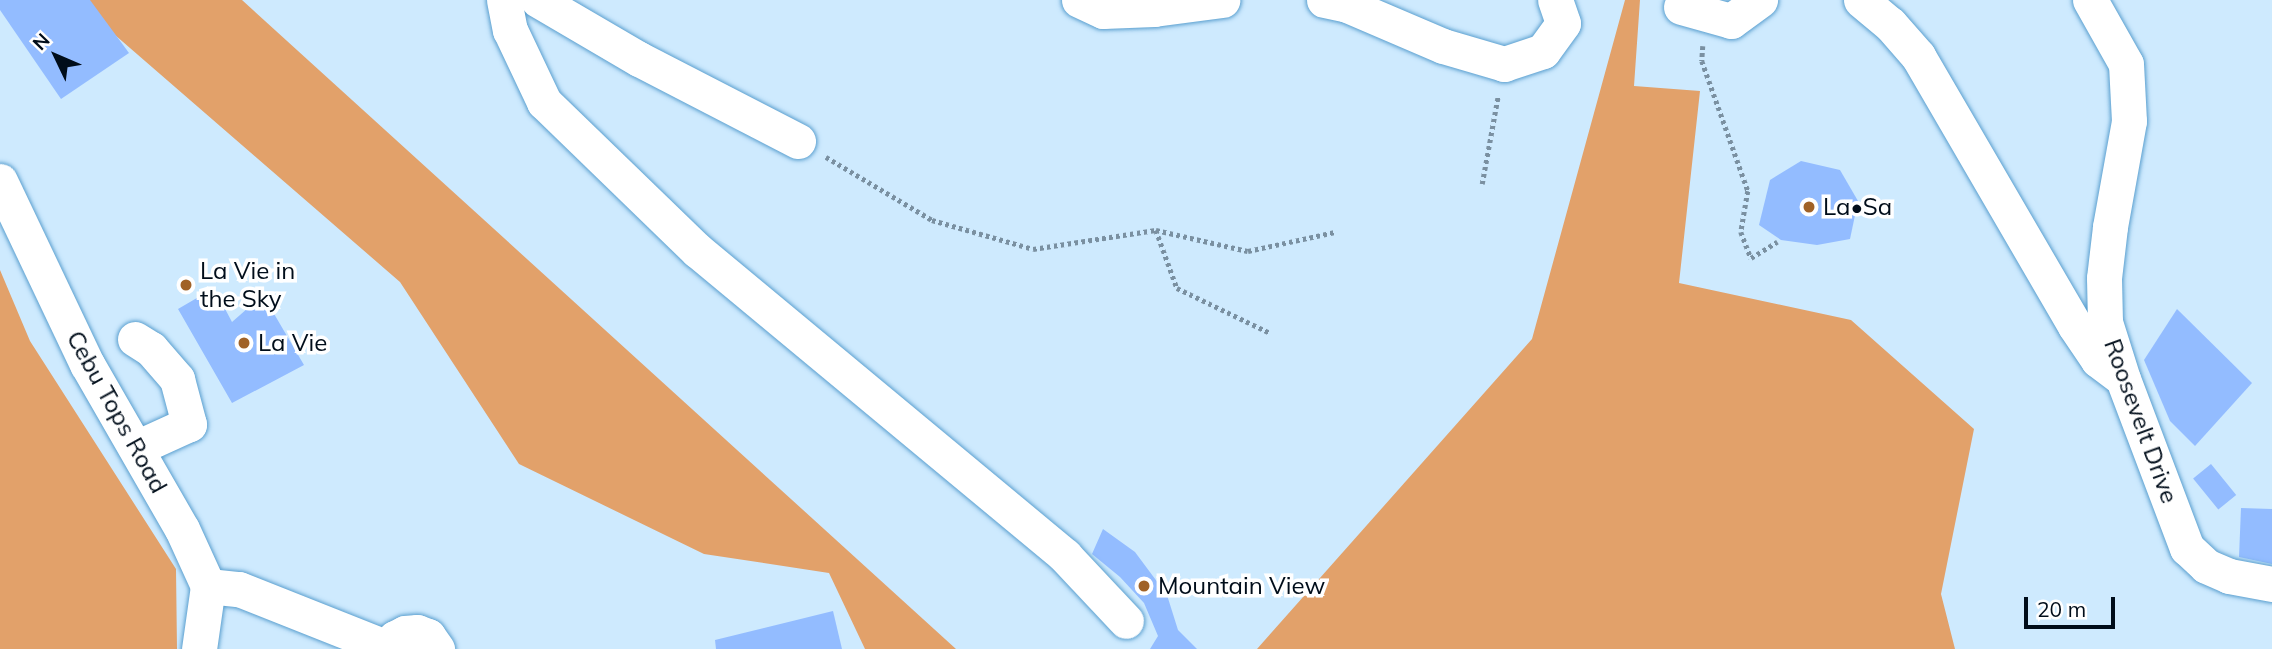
<!DOCTYPE html>
<meta charset="utf-8">
<style>
body{margin:0}
#map{position:relative;width:2272px;height:649px;overflow:hidden;background:#ceeafe;font-family:Mulish,sans-serif}
div>[style]{position:absolute}
.forest>*{inset:0;background:#e2a16a}
.building>*{inset:0;background:#93bcff;transform-origin:0 0}
.path>*{height:4.5px;margin-top:-2.25px;transform-origin:0;background:repeating-linear-gradient(90deg,#7a90a1 0 3.5px,transparent 0 7px)}
.roads{filter:drop-shadow(0 0 2px #5a9fcf) drop-shadow(0 0 2px #5a9fcf)}
.minor>*{height:35px;margin:-17.5px;padding:0 17.5px;transform-origin:17.5px;border-radius:17.5px;background:#fff}
.dots>*{width:19px;height:19px;translate:-50% -50%;box-sizing:border-box;border:4px solid #fff;border-radius:50%}
span{translate:-50% -50%;white-space:nowrap;text-align:center;line-height:1.15;-webkit-text-stroke:7px #fff;paint-order:stroke}
.poi-label{font-size:24px;color:#000d1a}
.left{translate:0 -50%;text-align:left}
.street-label{font-size:24px;color:#000d1a}
.north{position:absolute;left:21px;top:21px;width:70px;height:70px;-webkit-text-stroke:5px #fff;paint-order:stroke;rotate:314deg;font-size:19px;font-weight:700;line-height:28px;text-align:center;color:#000d1a}
.north::after{content:'';display:block;margin:auto;width:24px;height:32px;background:#000d1a;clip-path:polygon(50% 0,100% 100%,50% 72%,0 100%)}
.scale{position:absolute;left:2024px;top:597px;width:91px;height:32px;box-sizing:border-box;border:4px solid #000d1a;border-top:0;padding-left:9px;font-size:21px;line-height:24px;white-space:nowrap;color:#000d1a;-webkit-text-stroke:5px #fff;paint-order:stroke}
</style>
<div id="map">
<div class="forest">
<i style="clip-path:polygon(24px 0,242px 0,956px 649px,865px 649px,829px 573px,704px 554px,519px 464px,400px 282px,100px 22px)"></i>
<i style="clip-path:polygon(1625px 0,1640px 0,1634px 86px,1700px 91px,1679px 283px,1851px 320px,1974px 429px,1941px 594px,1955px 649px,1257px 649px,1532px 339px)"></i>
<i style="clip-path:polygon(0 270px,30px 341px,176px 569px,177px 649px,0 649px)"></i>
</div>
<div class="building">
<i style="clip-path:polygon(0 0,90px 0,129px 53px,61px 99px,0 10px)"></i>
<i style="clip-path:polygon(1801px 161px,1840px 170px,1858px 201px,1850px 239px,1817px 245px,1781px 240px,1759px 225px,1770px 180px)"></i>
<i style="clip-path:polygon(214px 288px,232px 322px,263px 295px,304px 365px,232px 403px,178px 309px)"></i>
<i style="clip-path:polygon(2177px 309px,2252px 383px,2195px 446px,2170px 421px,2144px 360px)"></i>
<i style="left:2211px;top:464px;width:40px;height:23px;rotate:51deg"></i>
<i style="clip-path:polygon(2241px 508px,2272px 509px,2272px 564px,2239px 557px)"></i>
<i style="clip-path:polygon(1103px 529px,1135px 552px,1167px 595px,1178px 630px,1197px 649px,1150px 649px,1158px 636px,1144px 603px,1120px 577px,1092px 554px)"></i>
<i style="clip-path:polygon(833px 611px,842px 649px,716px 649px,715px 640px)"></i>
</div>
<div class="path">
<i style="left:1703px;top:46px;width:15px;rotate:94deg"></i>
<i style="left:1702px;top:61px;width:138px;rotate:70.5deg"></i>
<i style="left:1748px;top:191px;width:42px;rotate:99.7deg"></i>
<i style="left:1741px;top:232px;width:28px;rotate:69deg"></i>
<i style="left:1751px;top:258px;width:31px;rotate:-32deg"></i>
<i style="left:826px;top:157px;width:123px;rotate:30.7deg"></i>
<i style="left:932px;top:220px;width:105px;rotate:16deg"></i>
<i style="left:1033px;top:249px;width:124px;rotate:-8.8deg"></i>
<i style="left:1156px;top:230px;width:94px;rotate:12.9deg"></i>
<i style="left:1248px;top:251px;width:89px;rotate:-12.3deg"></i>
<i style="left:1482px;top:184px;width:89px;rotate:-79.7deg"></i>
<i style="left:1156px;top:230px;width:62px;rotate:70.1deg"></i>
<i style="left:1177px;top:288px;width:103px;rotate:25.8deg"></i>
</div>
<div class="roads">
<div class="minor">
<i style="left:504px;top:0;width:31px;rotate:79deg"></i>
<i style="left:510px;top:30px;width:80px;rotate:64.7deg"></i>
<i style="left:544px;top:102px;width:214px;rotate:44.1deg"></i>
<i style="left:698px;top:251px;width:477px;rotate:39.7deg"></i>
<i style="left:1065px;top:556px;width:89px;rotate:46.8deg"></i>
<i style="left:538px;top:0;width:117px;rotate:30.3deg"></i>
<i style="left:639px;top:59px;width:179px;rotate:27.3deg"></i>
<i style="left:1079px;top:0;width:26px;rotate:25deg"></i>
<i style="left:1103px;top:11px;width:51px;rotate:-2.2deg"></i>
<i style="left:1154px;top:9px;width:69px;rotate:-7.5deg"></i>
<i style="left:1324px;top:0;width:24px;rotate:12deg"></i>
<i style="left:1347px;top:5px;width:104px;rotate:23.1deg"></i>
<i style="left:1443px;top:46px;width:64px;rotate:16.4deg"></i>
<i style="left:1504px;top:64px;width:41px;rotate:-18.4deg"></i>
<i style="left:1543px;top:51px;width:34px;rotate:-54deg"></i>
<i style="left:1563px;top:23px;width:24px;rotate:-109deg"></i>
<i style="left:1861px;top:0;width:38px;rotate:40deg"></i>
<i style="left:1890px;top:24px;width:43px;rotate:48.8deg"></i>
<i style="left:1918px;top:56px;width:312px;rotate:59.8deg"></i>
<i style="left:2075px;top:326px;width:41px;rotate:55.9deg"></i>
<i style="left:2098px;top:360px;width:25px;rotate:37deg"></i>
<i style="left:2090px;top:0;width:73px;rotate:60.6deg"></i>
<i style="left:2126px;top:64px;width:57px;rotate:87deg"></i>
<i style="left:2129px;top:121px;width:108px;rotate:100.2deg"></i>
<i style="left:2110px;top:227px;width:51px;rotate:96.7deg"></i>
<i style="left:2104px;top:278px;width:44px;rotate:88.7deg"></i>
<i style="left:2105px;top:322px;width:60px;rotate:72.5deg"></i>
<i style="left:2123px;top:379px;width:181px;rotate:69.3deg"></i>
<i style="left:2187px;top:548px;width:26px;rotate:43deg"></i>
<i style="left:2206px;top:566px;width:25px;rotate:23deg"></i>
<i style="left:2229px;top:576px;width:44px;rotate:10.5deg"></i>
<i style="left:1681px;top:7px;width:52px;rotate:15.6deg"></i>
<i style="left:1731px;top:21px;width:36px;rotate:-36deg"></i>
<i style="left:0;top:181px;width:203px;rotate:64.6deg"></i>
<i style="left:87px;top:364px;width:190px;rotate:60.1deg"></i>
<i style="left:182px;top:529px;width:63px;rotate:65.5deg"></i>
<i style="left:208px;top:586px;width:64px;rotate:98.1deg"></i>
<i style="left:135px;top:339px;width:19px;rotate:32deg"></i>
<i style="left:151px;top:349px;width:40px;rotate:49deg"></i>
<i style="left:177px;top:379px;width:47px;rotate:75.1deg"></i>
<i style="left:189px;top:424px;width:58px;rotate:155.6deg"></i>
<i style="left:208px;top:586px;width:31px;rotate:6deg"></i>
<i style="left:239px;top:589px;width:160px;rotate:21.6deg"></i>
<i style="left:388px;top:649px;width:13px;rotate:-58deg"></i>
<i style="left:395px;top:638px;width:11px;rotate:-27deg"></i>
<i style="left:405px;top:633px;width:12px;rotate:-5deg"></i>
<i style="left:417px;top:632px;width:12px;rotate:20deg"></i>
<i style="left:428px;top:636px;width:16px;rotate:55deg"></i>
</div>
</div>
<div class="dots">
<i style="left:1809px;top:207px;background:#a06227"></i>
<i style="left:186px;top:285px;background:#a06227"></i>
<i style="left:244px;top:343px;background:#a06227"></i>
<i style="left:1144px;top:586px;background:#a06227"></i>
</div>
<div class="poi-label">
<span class="left" style="left:1823px;top:207px">La•Sa</span>
<span class="left" style="left:200px;top:285px">La Vie in<br>the Sky</span>
<span class="left" style="left:258px;top:343px">La Vie</span>
<span class="left" style="left:1158px;top:586px">Mountain View</span>
</div>
<div class="street-label">
<span style="left:117px;top:412px;rotate:61deg">Cebu Tops Road</span>
<span style="left:2141px;top:421px;rotate:70deg">Roosevelt Drive</span>
</div>
<div class="north">N</div>
<div class="scale">20 m</div>
</div>
